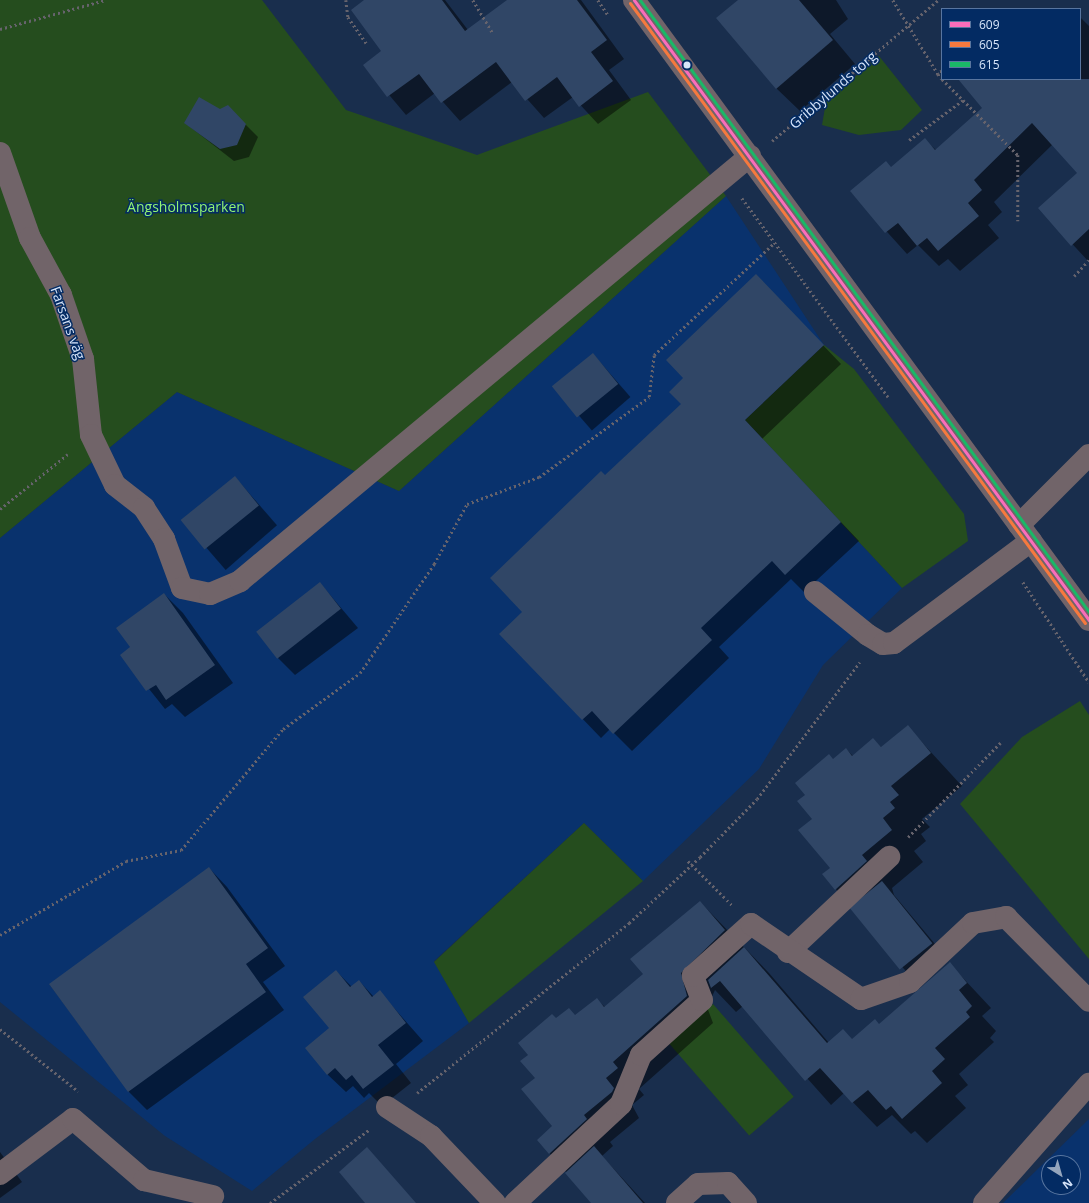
<!DOCTYPE html>
<meta charset="utf-8">
<style>
body{margin:0}
#map{position:relative;width:1089px;height:1203px;overflow:hidden;background:#192e4d;font-family:"Open Sans",sans-serif}
div>[style]{position:absolute}
.built>*{inset:0;background:#09326d}
.green>*{inset:0;background:#254d1e;transform-origin:0 0}
.shadow>*{inset:0;background:#0007;transform-origin:0 0}
.building>*{inset:0;background:#304666;transform-origin:0 0}
.path>*{height:2.5px;margin-top:-1.25px;transform-origin:0;background:repeating-linear-gradient(90deg,#66636c 0 2px,transparent 0 5px)}
.minor>*{height:22px;margin:-11px;padding:0 11px;transform-origin:11px;border-radius:11px;background:#716469}
.bus-1>*{height:3px;margin:-1.5px;padding:0 1.5px;transform-origin:1.5px;border-radius:1.5px;background:#fb6dba}
.bus-2>*{height:3px;margin:-1.5px;padding:0 1.5px;transform-origin:1.5px;border-radius:1.5px;background:#f6793e}
.bus-3>*{height:3px;margin:-1.5px;padding:0 1.5px;transform-origin:1.5px;border-radius:1.5px;background:#1ab867}
.dots>*{width:11px;height:11px;translate:-50% -50%;box-sizing:border-box;border:2px solid #032b63;border-radius:50%}
span{translate:-50% -50%;white-space:nowrap;text-align:center;line-height:1.15;-webkit-text-stroke:3px #032b63;paint-order:stroke}
.street-label{font-size:14px;color:#d7e5fa}
.park-label{font-size:14px;color:#92f371}
.legend{position:absolute;left:941px;top:8px;width:140px;height:72px;box-sizing:border-box;background:#032b63;border:1px solid #58759f;margin:0;padding:5px 7px;list-style:none;font-size:12px;color:#d7e5fa}
.legend li{display:flex;align-items:center;gap:8px;height:20px}
.legend b{width:20px;border:1px solid #58759f}
.north{position:absolute;left:1041px;top:1155px;width:40px;height:40px;box-sizing:border-box;background:#032b63;border:1px solid #58759f;border-radius:50%;rotate:143deg;font-size:11px;font-weight:700;line-height:16px;text-align:center;color:#d7e5fa}
.north::after{content:'';display:block;margin:auto;width:14px;height:18px;background:#94a5bd;clip-path:polygon(50% 0,100% 100%,50% 72%,0 100%)}
</style>
<div id="map">
<div class="built">
<i style="clip-path:polygon(726px 196px,824px 345px,745px 420px,902px 588px,823px 665px,759px 769px,643px 881px,584px 823px,434px 961px,469px 1023px,315px 1139px,252px 1191px,165px 1136px,0 1002px,0 538px,177px 392px,399px 491px)"></i>
<i style="clip-path:polygon(evenodd,1089px 1119px,1089px 1203px,1003px 1203px,1089px 1119px,1049px 1163px,1073px 1163px,1073px 1187px,1049px 1187px,1049px 1163px)"></i>
</div>
<div class="green">
<i style="clip-path:polygon(0 0,262px 0,346px 110px,477px 155px,648px 92px,726px 196px,399px 491px,177px 392px,0 538px)"></i>
<i style="clip-path:polygon(879px 56px,922px 110px,901px 130px,859px 135px,822px 125px,826px 102px)"></i>
<i style="clip-path:polygon(824px 345px,854px 369px,964px 514px,968px 541px,902px 588px,745px 420px)"></i>
<i style="clip-path:polygon(1080px 701px,1089px 715px,1089px 959px,960px 804px,1022px 737px)"></i>
<i style="clip-path:polygon(584px 823px,643px 881px,469px 1023px,434px 962px)"></i>
<i style="left:713px;top:1004px;width:123px;height:59px;rotate:49deg"></i>
</div>
<div class="shadow">
<i style="clip-path:polygon(366px 0,445px 0,468px 30px,509px 0,581px 0,624px 59px,609px 70px,631px 100px,598px 124px,573px 97px,544px 118px,512px 82px,460px 121px,435px 93px,406px 115px,364px 65px,382px 51px)"></i>
<i style="clip-path:polygon(740px 0,836px 0,848px 19px,830px 34px,855px 64px,800px 111px,776px 88px)"></i>
<i style="clip-path:polygon(1080px 17px,1089px 26px,1089px 262px,1039px 208px,1079px 173px,1053px 144px,994px 202px,1002px 212px,988px 225px,999px 238px,960px 271px,948px 259px,939px 266px,918px 245px,907px 254px,851px 192px,892px 168px,925px 140px,936px 150px,984px 108px,959px 79px,1080px 79px)"></i>
<i style="clip-path:polygon(219px 110px,240px 119px,258px 137px,249px 157px,234px 161px,185px 123px)"></i>
<i style="clip-path:polygon(774px 294px,841px 364px,762px 439px,859px 541px,804px 592px,791px 579px,719px 647px,729px 658px,632px 751px,610px 729px,601px 738px,501px 634px,523px 612px,605px 476px,682px 404px)"></i>
<i style="left:593px;top:354px;width:57px;height:51px;rotate:49deg"></i>
<i style="left:235px;top:477px;width:64px;height:68px;rotate:49deg"></i>
<i style="clip-path:polygon(320px 583px,358px 628px,295px 675px,277px 657px)"></i>
<i style="clip-path:polygon(164px 594px,183px 613px,233px 683px,185px 717px,172px 704px,165px 709px,122px 655px,131px 648px)"></i>
<i style="clip-path:polygon(907px 726px,962px 786px,922px 819px,930px 827px,921px 834px,926px 841px,914px 851px,923px 862px,892px 888px,894px 895px,945px 956px,916px 983px,823px 874px,831px 868px,806px 795px,846px 749px,853px 756px,873px 739px,882px 748px)"></i>
<i style="clip-path:polygon(209px 868px,227px 887px,285px 966px,263px 982px,284px 1010px,147px 1110px,129px 1092px,50px 985px)"></i>
<i style="clip-path:polygon(700px 902px,769px 973px,829px 1043px,853px 1040px,879px 1025px,949px 963px,991px 1008px,982px 1016px,996px 1031px,990px 1038px,994px 1042px,959px 1074px,968px 1085px,955px 1096px,966px 1108px,927px 1143px,915px 1131px,911px 1134px,892px 1115px,877px 1127px,844px 1093px,831px 1105px,743px 1006px,736px 1012px,715px 990px,707px 1007px,713px 1023px,639px 1089px,644px 1095px,632px 1105px,639px 1118px,610px 1142px,613px 1146px,602px 1156px,645px 1203px,593px 1203px,538px 1140px,553px 1126px,530px 1055px,556px 1019px,576px 1016px,596px 999px,605px 1007px,645px 974px)"></i>
<i style="clip-path:polygon(336px 971px,352px 987px,359px 981px,374px 997px,380px 992px,423px 1041px,396px 1064px,411px 1083px,382px 1106px,369px 1093px,364px 1098px,353px 1086px,346px 1092px,327px 1074px)"></i>
<i style="clip-path:polygon(0 1152px,22px 1182px,0 1198px)"></i>
</div>
<div class="building">
<i style="clip-path:polygon(364px 0,442px 0,465px 31px,507px 0,577px 0,607px 40px,591px 52px,613px 81px,579px 107px,557px 77px,525px 101px,496px 62px,441px 103px,419px 74px,387px 97px,363px 65px,381px 51px,351px 10px)"></i>
<i style="clip-path:polygon(738px 0,799px 0,833px 40px,776px 89px,716px 18px)"></i>
<i style="clip-path:polygon(958px 79px,1089px 79px,1089px 229px,1071px 246px,1038px 208px,1077px 173px,1032px 123px,974px 180px,982px 190px,968px 203px,979px 216px,938px 251px,927px 238px,917px 246px,898px 223px,885px 233px,850px 191px,886px 161px,891px 167px,925px 138px,935px 150px,982px 108px)"></i>
<i style="clip-path:polygon(199px 97px,220px 109px,228px 105px,246px 124px,237px 145px,220px 149px,184px 123px)"></i>
<i style="clip-path:polygon(756px 274px,824px 345px,745px 420px,841px 522px,785px 575px,772px 561px,701px 628px,712px 640px,613px 734px,592px 711px,582px 720px,499px 634px,522px 612px,490px 578px,601px 471px,605px 475px,681px 404px,669px 392px,683px 378px,666px 360px)"></i>
<i style="left:593px;top:353px;width:40px;height:53px;rotate:51deg"></i>
<i style="left:235px;top:476px;width:38px;height:70px;rotate:51deg"></i>
<i style="left:320px;top:582px;width:34px;height:81px;rotate:52deg"></i>
<i style="clip-path:polygon(164px 593px,215px 665px,166px 700px,156px 685px,146px 691px,120px 655px,130px 647px,116px 628px)"></i>
<i style="clip-path:polygon(908px 725px,931px 753px,891px 786px,899px 795px,890px 802px,895px 808px,883px 818px,892px 830px,862px 855px,867px 861px,835px 890px,822px 874px,830px 868px,798px 830px,812px 819px,797px 801px,805px 795px,795px 783px,829px 754px,833px 759px,846px 748px,852px 756px,873px 738px,881px 747px)"></i>
<i style="clip-path:polygon(209px 867px,268px 948px,246px 964px,266px 992px,128px 1092px,49px 984px)"></i>
<i style="left:882px;top:881px;width:80px;height:42px;rotate:51deg"></i>
<i style="clip-path:polygon(700px 901px,725px 930px,681px 973px,687px 996px,613px 1062px,618px 1068px,606px 1078px,614px 1088px,612px 1092px,584px 1115px,587px 1119px,549px 1154px,537px 1140px,552px 1126px,521px 1089px,535px 1078px,520px 1061px,528px 1055px,518px 1043px,552px 1014px,556px 1018px,569px 1008px,575px 1015px,597px 998px,604px 1007px,643px 974px,630px 959px)"></i>
<i style="clip-path:polygon(744px 947px,827px 1043px,843px 1029px,852px 1039px,875px 1019px,879px 1024px,950px 962px,967px 983px,959px 990px,972px 1006px,966px 1012px,970px 1017px,935px 1048px,945px 1059px,932px 1071px,942px 1083px,902px 1119px,891px 1106px,886px 1110px,868px 1090px,852px 1103px,820px 1068px,805px 1081px,720px 981px,711px 988px,708px 980px)"></i>
<i style="clip-path:polygon(336px 970px,350px 987px,359px 980px,372px 997px,380px 990px,406px 1023px,378px 1045px,394px 1065px,363px 1089px,352px 1075px,346px 1080px,335px 1068px,327px 1075px,305px 1048px,329px 1028px,303px 997px)"></i>
<i style="clip-path:polygon(594px 1146px,643px 1203px,591px 1203px,565px 1173px)"></i>
<i style="clip-path:polygon(367px 1147px,416px 1203px,365px 1203px,339px 1172px)"></i>
</div>
<div class="path">
<i style="left:346px;top:0;width:17px;rotate:83deg"></i>
<i style="left:348px;top:17px;width:32px;rotate:55deg"></i>
<i style="left:473px;top:0;width:39px;rotate:59deg"></i>
<i style="left:598px;top:0;width:18px;rotate:56deg"></i>
<i style="left:893px;top:0;width:87px;rotate:58.7deg"></i>
<i style="left:0;top:29px;width:109px;rotate:-15.4deg"></i>
<i style="left:942px;top:71px;width:5px;rotate:143deg"></i>
<i style="left:938px;top:74px;width:6px;rotate:51deg"></i>
<i style="left:942px;top:79px;width:30px;rotate:45deg"></i>
<i style="left:909px;top:140px;width:67px;rotate:-36.5deg"></i>
<i style="left:963px;top:100px;width:78px;rotate:45deg"></i>
<i style="left:1018px;top:155px;width:66px;rotate:90deg"></i>
<i style="left:772px;top:141px;width:218px;rotate:-40.3deg"></i>
<i style="left:742px;top:198px;width:247px;rotate:53.7deg"></i>
<i style="left:1074px;top:276px;width:22px;rotate:-47deg"></i>
<i style="left:0;top:509px;width:87px;rotate:-39deg"></i>
<i style="left:1023px;top:582px;width:120px;rotate:56.6deg"></i>
<i style="left:908px;top:837px;width:132px;rotate:-45.6deg"></i>
<i style="left:688px;top:861px;width:62px;rotate:45deg"></i>
<i style="left:0;top:935px;width:146px;rotate:-30.4deg"></i>
<i style="left:126px;top:861px;width:56px;rotate:-11.3deg"></i>
<i style="left:181px;top:850px;width:158px;rotate:-49.9deg"></i>
<i style="left:283px;top:729px;width:95px;rotate:-36deg"></i>
<i style="left:360px;top:673px;width:132px;rotate:-55.8deg"></i>
<i style="left:434px;top:564px;width:68px;rotate:-61.2deg"></i>
<i style="left:467px;top:504px;width:77px;rotate:-20.6deg"></i>
<i style="left:539px;top:477px;width:136px;rotate:-36deg"></i>
<i style="left:649px;top:397px;width:42px;rotate:-83.2deg"></i>
<i style="left:654px;top:355px;width:164px;rotate:-43deg"></i>
<i style="left:0;top:1029px;width:100px;rotate:38.5deg"></i>
<i style="left:417px;top:1093px;width:272px;rotate:-38.7deg"></i>
<i style="left:629px;top:923px;width:97px;rotate:-42.9deg"></i>
<i style="left:700px;top:857px;width:81px;rotate:-45.5deg"></i>
<i style="left:757px;top:799px;width:171px;rotate:-53.1deg"></i>
<i style="left:270px;top:1203px;width:124px;rotate:-36.5deg"></i>
</div>
<div class="minor">
<i style="left:634px;top:0;width:769px;rotate:53.73deg"></i>
<i style="left:0;top:153px;width:90px;rotate:70.6deg"></i>
<i style="left:30px;top:238px;width:65px;rotate:61.5deg"></i>
<i style="left:61px;top:295px;width:68px;rotate:71deg"></i>
<i style="left:83px;top:359px;width:76px;rotate:84deg"></i>
<i style="left:91px;top:435px;width:55px;rotate:64.4deg"></i>
<i style="left:115px;top:485px;width:37px;rotate:38deg"></i>
<i style="left:144px;top:508px;width:37px;rotate:57deg"></i>
<i style="left:164px;top:539px;width:52px;rotate:69.8deg"></i>
<i style="left:182px;top:588px;width:29px;rotate:12deg"></i>
<i style="left:210px;top:594px;width:33px;rotate:-23deg"></i>
<i style="left:240px;top:581px;width:664px;rotate:-39.81deg"></i>
<i style="left:1019px;top:525px;width:99px;rotate:-45deg"></i>
<i style="left:815px;top:592px;width:68px;rotate:39.1deg"></i>
<i style="left:868px;top:635px;width:17px;rotate:31deg"></i>
<i style="left:883px;top:644px;width:11px;rotate:-5deg"></i>
<i style="left:894px;top:643px;width:171px;rotate:-36.7deg"></i>
<i style="left:788px;top:952px;width:139px;rotate:-43.2deg"></i>
<i style="left:387px;top:1107px;width:53px;rotate:33.4deg"></i>
<i style="left:431px;top:1136px;width:93px;rotate:46.3deg"></i>
<i style="left:0;top:1174px;width:91px;rotate:-37deg"></i>
<i style="left:73px;top:1119px;width:94px;rotate:40.7deg"></i>
<i style="left:144px;top:1180px;width:71px;rotate:13.1deg"></i>
<i style="left:515px;top:1203px;width:145px;rotate:-43deg"></i>
<i style="left:621px;top:1104px;width:53px;rotate:-67.8deg"></i>
<i style="left:641px;top:1055px;width:82px;rotate:-42deg"></i>
<i style="left:702px;top:1000px;width:26px;rotate:-111deg"></i>
<i style="left:693px;top:976px;width:78px;rotate:-41.9deg"></i>
<i style="left:751px;top:924px;width:133px;rotate:34.3deg"></i>
<i style="left:861px;top:999px;width:52px;rotate:-19.1deg"></i>
<i style="left:910px;top:982px;width:86px;rotate:-43.1deg"></i>
<i style="left:973px;top:923px;width:34px;rotate:-10deg"></i>
<i style="left:1006px;top:917px;width:118px;rotate:45.3deg"></i>
<i style="left:677px;top:1203px;width:28px;rotate:-42deg"></i>
<i style="left:698px;top:1184px;width:30px;rotate:-2deg"></i>
<i style="left:728px;top:1183px;width:27px;rotate:48deg"></i>
<i style="left:984px;top:1203px;width:159px;rotate:-48.6deg"></i>
</div>
<div class="bus-1">
<i style="left:634px;top:0;width:769px;rotate:53.73deg"></i>
</div>
<div class="bus-2">
<i style="left:630px;top:3px;width:769px;rotate:53.73deg"></i>
</div>
<div class="bus-3">
<i style="left:640px;top:0;width:759px;rotate:53.73deg"></i>
</div>
<div class="dots">
<i style="left:687px;top:65px;background:#d7e5fa"></i>
</div>
<div class="street-label">
<span style="left:833px;top:90px;rotate:-41deg">Gribbylunds torg</span>
<span style="left:68px;top:323px;rotate:70deg">Farsans väg</span>
</div>
<div class="park-label">
<span style="left:186px;top:207px">Ängsholmsparken</span>
</div>
<ul class="legend">
<li><b style="height:5px;background:#fb6dba"></b>609</li>
<li><b style="height:5px;background:#f6793e"></b>605</li>
<li><b style="height:5px;background:#1ab867"></b>615</li>
</ul>
<div class="north">N</div>
</div>
